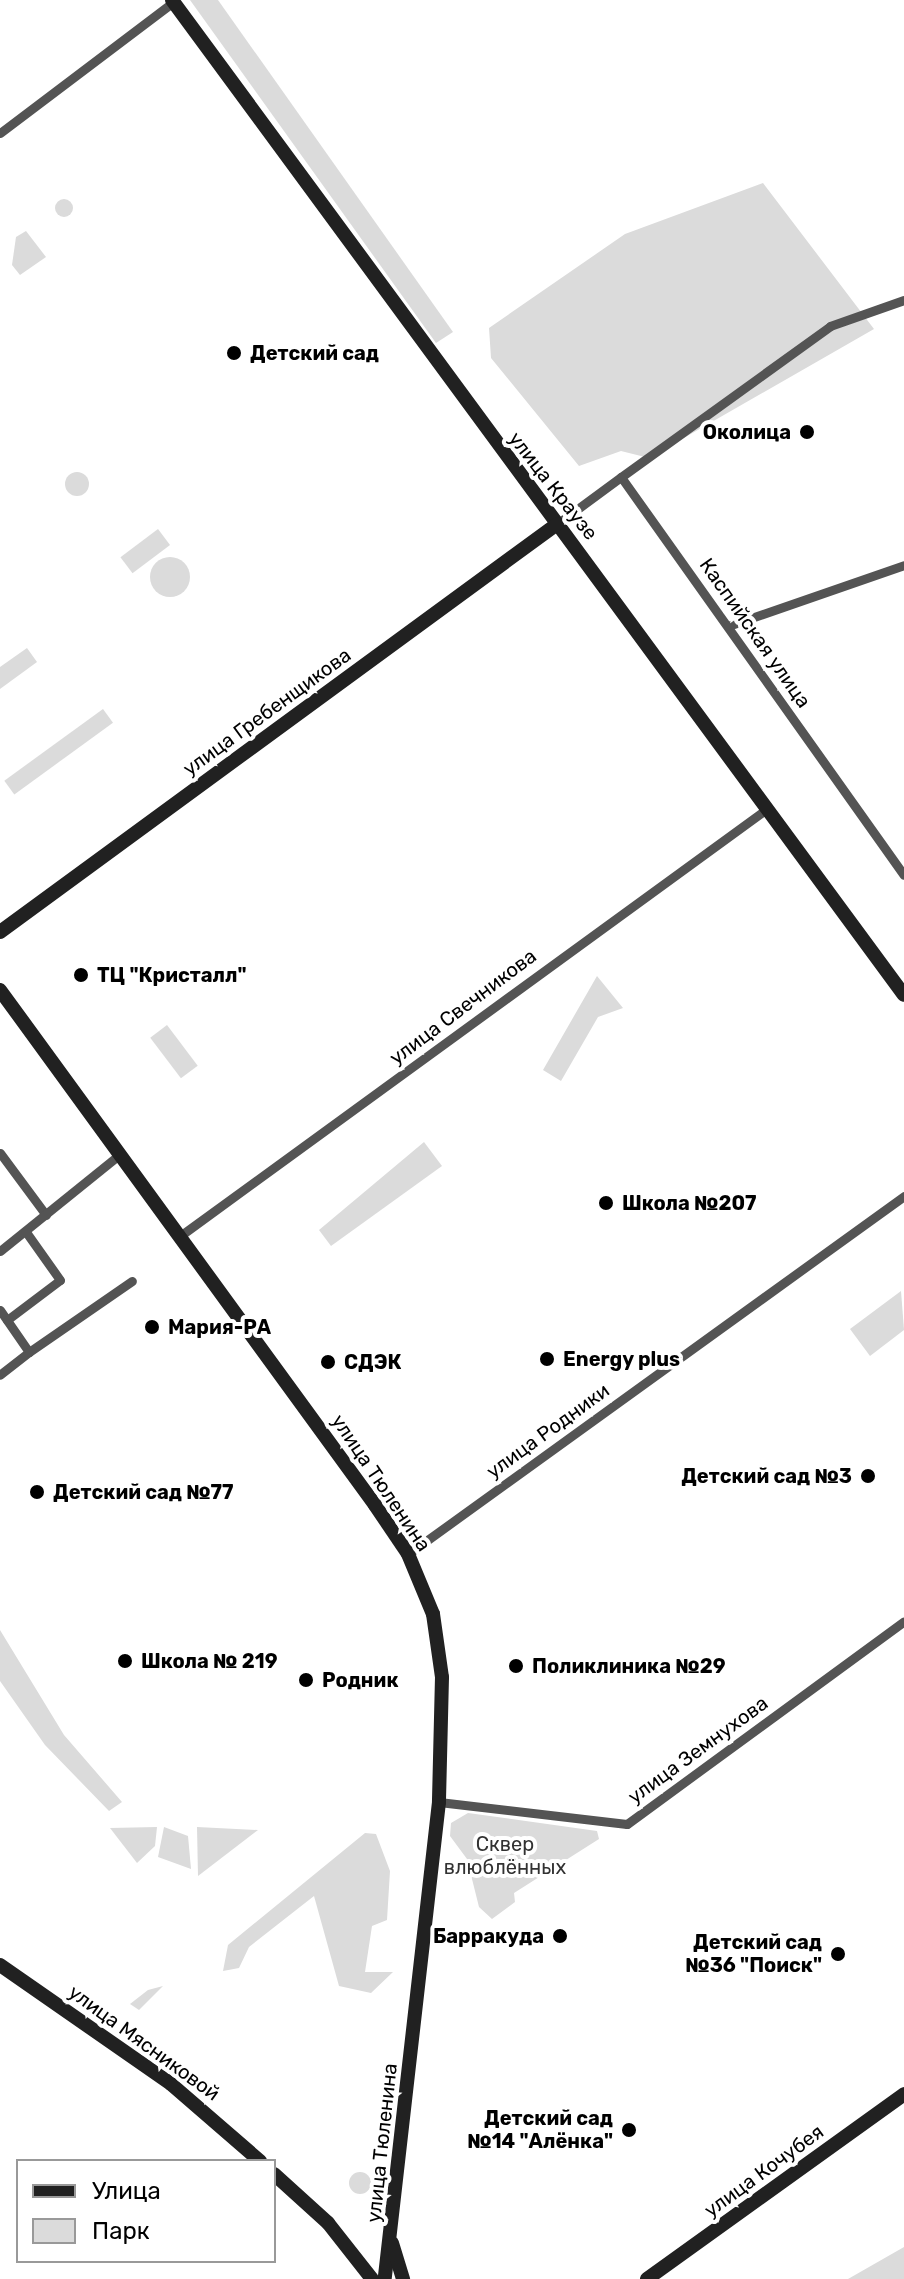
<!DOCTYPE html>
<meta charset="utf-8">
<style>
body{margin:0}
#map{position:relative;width:904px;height:2279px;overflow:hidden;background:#fff;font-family:Rubik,sans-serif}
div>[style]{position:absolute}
.green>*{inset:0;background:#dbdbdb;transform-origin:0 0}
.round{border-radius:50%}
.street>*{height:9px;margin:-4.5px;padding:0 4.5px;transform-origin:4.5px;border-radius:4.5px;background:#545454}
.secondary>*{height:14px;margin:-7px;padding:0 7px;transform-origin:7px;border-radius:7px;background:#212121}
.dots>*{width:22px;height:22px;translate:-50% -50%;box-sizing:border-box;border:4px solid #fff;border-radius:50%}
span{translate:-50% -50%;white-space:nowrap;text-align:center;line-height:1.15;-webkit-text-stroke:8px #fff;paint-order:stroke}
.poi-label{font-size:20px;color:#000;font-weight:700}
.left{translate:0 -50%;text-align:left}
.right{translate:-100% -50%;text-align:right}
.street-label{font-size:20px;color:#000}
.park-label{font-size:20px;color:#323232}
.legend{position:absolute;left:16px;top:2159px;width:260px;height:104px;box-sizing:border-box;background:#fff;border:2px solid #999;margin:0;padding:10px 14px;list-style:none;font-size:24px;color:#000}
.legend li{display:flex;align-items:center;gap:16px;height:40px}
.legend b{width:40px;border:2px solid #999}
</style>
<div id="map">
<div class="green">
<i style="clip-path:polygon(190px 0,218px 0,453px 332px,436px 343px)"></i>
<i style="clip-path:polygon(763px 183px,874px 329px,649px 458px,621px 451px,579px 466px,491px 358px,489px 328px,625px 234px)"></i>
<i class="round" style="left:55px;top:199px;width:18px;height:18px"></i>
<i style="clip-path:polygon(26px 231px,46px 257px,20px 275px,12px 265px,16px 237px)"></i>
<i class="round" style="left:65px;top:472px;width:24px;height:24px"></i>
<i style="left:158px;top:529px;width:20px;height:47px;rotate:53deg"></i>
<i class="round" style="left:150px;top:557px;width:40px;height:40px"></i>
<i style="clip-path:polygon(27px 648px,37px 662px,0 689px,0 667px)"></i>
<i style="left:103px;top:709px;width:17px;height:122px;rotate:54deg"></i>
<i style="clip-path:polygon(597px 976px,623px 1008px,598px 1017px,561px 1081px,543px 1070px)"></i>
<i style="left:167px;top:1025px;width:51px;height:21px;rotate:53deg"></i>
<i style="clip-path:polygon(424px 1142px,442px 1166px,331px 1246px,319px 1230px)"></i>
<i style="clip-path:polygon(901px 1291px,904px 1330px,870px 1356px,850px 1329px)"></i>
<i style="clip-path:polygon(0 1630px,64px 1735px,122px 1802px,109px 1811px,45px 1745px,0 1681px)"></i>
<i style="clip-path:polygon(468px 1813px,597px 1831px,599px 1839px,514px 1893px,515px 1902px,492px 1919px,479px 1907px,467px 1859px,450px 1836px,451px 1823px)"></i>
<i style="clip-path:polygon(157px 1827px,155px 1846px,137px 1863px,110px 1828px)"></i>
<i style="clip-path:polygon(164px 1827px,188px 1836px,191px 1869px,158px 1857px)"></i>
<i style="clip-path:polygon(197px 1827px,258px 1830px,198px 1876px)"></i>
<i style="clip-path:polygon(365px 1833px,376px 1834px,390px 1871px,387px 1920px,372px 1926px,365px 1972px,393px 1972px,371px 1993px,339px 1986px,314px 1896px,249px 1947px,239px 1968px,223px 1971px,228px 1945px)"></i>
<i style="clip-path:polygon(163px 1986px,139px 2010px,130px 2004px,148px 1990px)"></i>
<i class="round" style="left:349px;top:2172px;width:22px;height:22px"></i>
<i style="clip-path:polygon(904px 2247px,904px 2279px,848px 2279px)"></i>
</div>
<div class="street">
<i style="left:0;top:133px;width:217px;rotate:-37.1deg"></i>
<i style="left:621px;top:477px;width:258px;rotate:-35.8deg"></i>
<i style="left:830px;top:326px;width:78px;rotate:-19.4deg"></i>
<i style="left:557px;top:524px;width:79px;rotate:-36.3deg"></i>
<i style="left:621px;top:477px;width:488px;rotate:54.6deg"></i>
<i style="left:728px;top:626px;width:186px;rotate:-19.1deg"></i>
<i style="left:0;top:1153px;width:77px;rotate:53.4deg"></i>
<i style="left:180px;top:1236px;width:727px;rotate:-36.05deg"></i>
<i style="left:0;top:1251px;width:154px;rotate:-38.9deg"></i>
<i style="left:0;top:1310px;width:51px;rotate:55.4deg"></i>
<i style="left:29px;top:1352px;width:37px;rotate:142deg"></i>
<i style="left:7px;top:1320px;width:66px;rotate:-37deg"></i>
<i style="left:60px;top:1280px;width:59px;rotate:-125.3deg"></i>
<i style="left:29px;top:1352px;width:125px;rotate:-34.6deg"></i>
<i style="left:408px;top:1554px;width:612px;rotate:-35.82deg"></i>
<i style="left:439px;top:1802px;width:189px;rotate:6.7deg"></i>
<i style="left:627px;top:1824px;width:343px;rotate:-36.2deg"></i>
</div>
<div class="secondary">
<i style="left:172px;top:0;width:1235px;rotate:53.66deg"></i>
<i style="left:0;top:932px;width:690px;rotate:-36.22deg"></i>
<i style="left:0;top:990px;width:637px;rotate:53.94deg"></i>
<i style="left:375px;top:1505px;width:59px;rotate:56deg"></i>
<i style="left:408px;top:1554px;width:65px;rotate:67.4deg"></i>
<i style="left:433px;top:1614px;width:64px;rotate:81.9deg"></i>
<i style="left:442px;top:1677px;width:125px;rotate:91.4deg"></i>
<i style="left:439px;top:1802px;width:480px;rotate:96.5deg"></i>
<i style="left:0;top:1965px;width:208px;rotate:34.8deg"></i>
<i style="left:171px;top:2084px;width:118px;rotate:40.9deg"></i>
<i style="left:274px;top:2174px;width:73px;rotate:42.2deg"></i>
<i style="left:328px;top:2223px;width:71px;rotate:51.8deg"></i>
<i style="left:392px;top:2243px;width:38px;rotate:73deg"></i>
<i style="left:647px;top:2279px;width:317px;rotate:-35.7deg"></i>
</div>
<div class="dots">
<i style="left:234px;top:353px;background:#000"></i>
<i style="left:807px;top:432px;background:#000"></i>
<i style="left:81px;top:975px;background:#000"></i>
<i style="left:606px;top:1203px;background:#000"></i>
<i style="left:152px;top:1327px;background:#000"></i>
<i style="left:547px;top:1359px;background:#000"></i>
<i style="left:328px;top:1362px;background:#000"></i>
<i style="left:868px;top:1476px;background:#000"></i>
<i style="left:37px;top:1492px;background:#000"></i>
<i style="left:125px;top:1661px;background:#000"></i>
<i style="left:516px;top:1666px;background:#000"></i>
<i style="left:306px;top:1680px;background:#000"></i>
<i style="left:560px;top:1936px;background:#000"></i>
<i style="left:838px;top:1954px;background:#000"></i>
<i style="left:629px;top:2130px;background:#000"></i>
</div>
<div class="poi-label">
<span class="left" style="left:250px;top:353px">Детский сад</span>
<span class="right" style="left:791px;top:432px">Околица</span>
<span class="left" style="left:97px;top:975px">ТЦ "Кристалл"</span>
<span class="left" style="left:622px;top:1203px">Школа №207</span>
<span class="left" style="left:168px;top:1327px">Мария-РА</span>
<span class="left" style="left:563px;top:1359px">Energy plus</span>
<span class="left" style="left:344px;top:1362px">СДЭК</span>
<span class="right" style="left:852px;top:1476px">Детский сад №3</span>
<span class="left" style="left:53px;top:1492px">Детский сад №77</span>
<span class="left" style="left:141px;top:1661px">Школа № 219</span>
<span class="left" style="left:532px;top:1666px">Поликлиника №29</span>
<span class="left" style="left:322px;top:1680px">Родник</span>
<span class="right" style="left:544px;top:1936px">Барракуда</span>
<span class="right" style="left:822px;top:1954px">Детский сад<br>№36 "Поиск"</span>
<span class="right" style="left:613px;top:2130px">Детский сад<br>№14 "Алёнка"</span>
</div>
<div class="street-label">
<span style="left:553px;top:486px;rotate:52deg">улица Краузе</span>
<span style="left:755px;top:633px;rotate:55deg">Каспийская улица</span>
<span style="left:267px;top:712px;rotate:-36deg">улица Гребенщикова</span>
<span style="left:463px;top:1007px;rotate:-37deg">улица Свечникова</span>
<span style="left:548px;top:1431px;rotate:-36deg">улица Родники</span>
<span style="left:381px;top:1483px;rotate:56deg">улица Тюленина</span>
<span style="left:698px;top:1750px;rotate:-36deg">улица Земнухова</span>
<span style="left:144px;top:2043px;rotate:36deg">улица Мясниковой</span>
<span style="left:382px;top:2143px;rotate:-84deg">улица Тюленина</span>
<span style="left:764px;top:2171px;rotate:-36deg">улица Кочубея</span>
</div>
<div class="park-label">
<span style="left:505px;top:1856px">Сквер<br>влюблённых</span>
</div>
<ul class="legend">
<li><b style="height:10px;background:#212121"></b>Улица</li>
<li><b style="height:22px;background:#dbdbdb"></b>Парк</li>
</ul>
</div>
